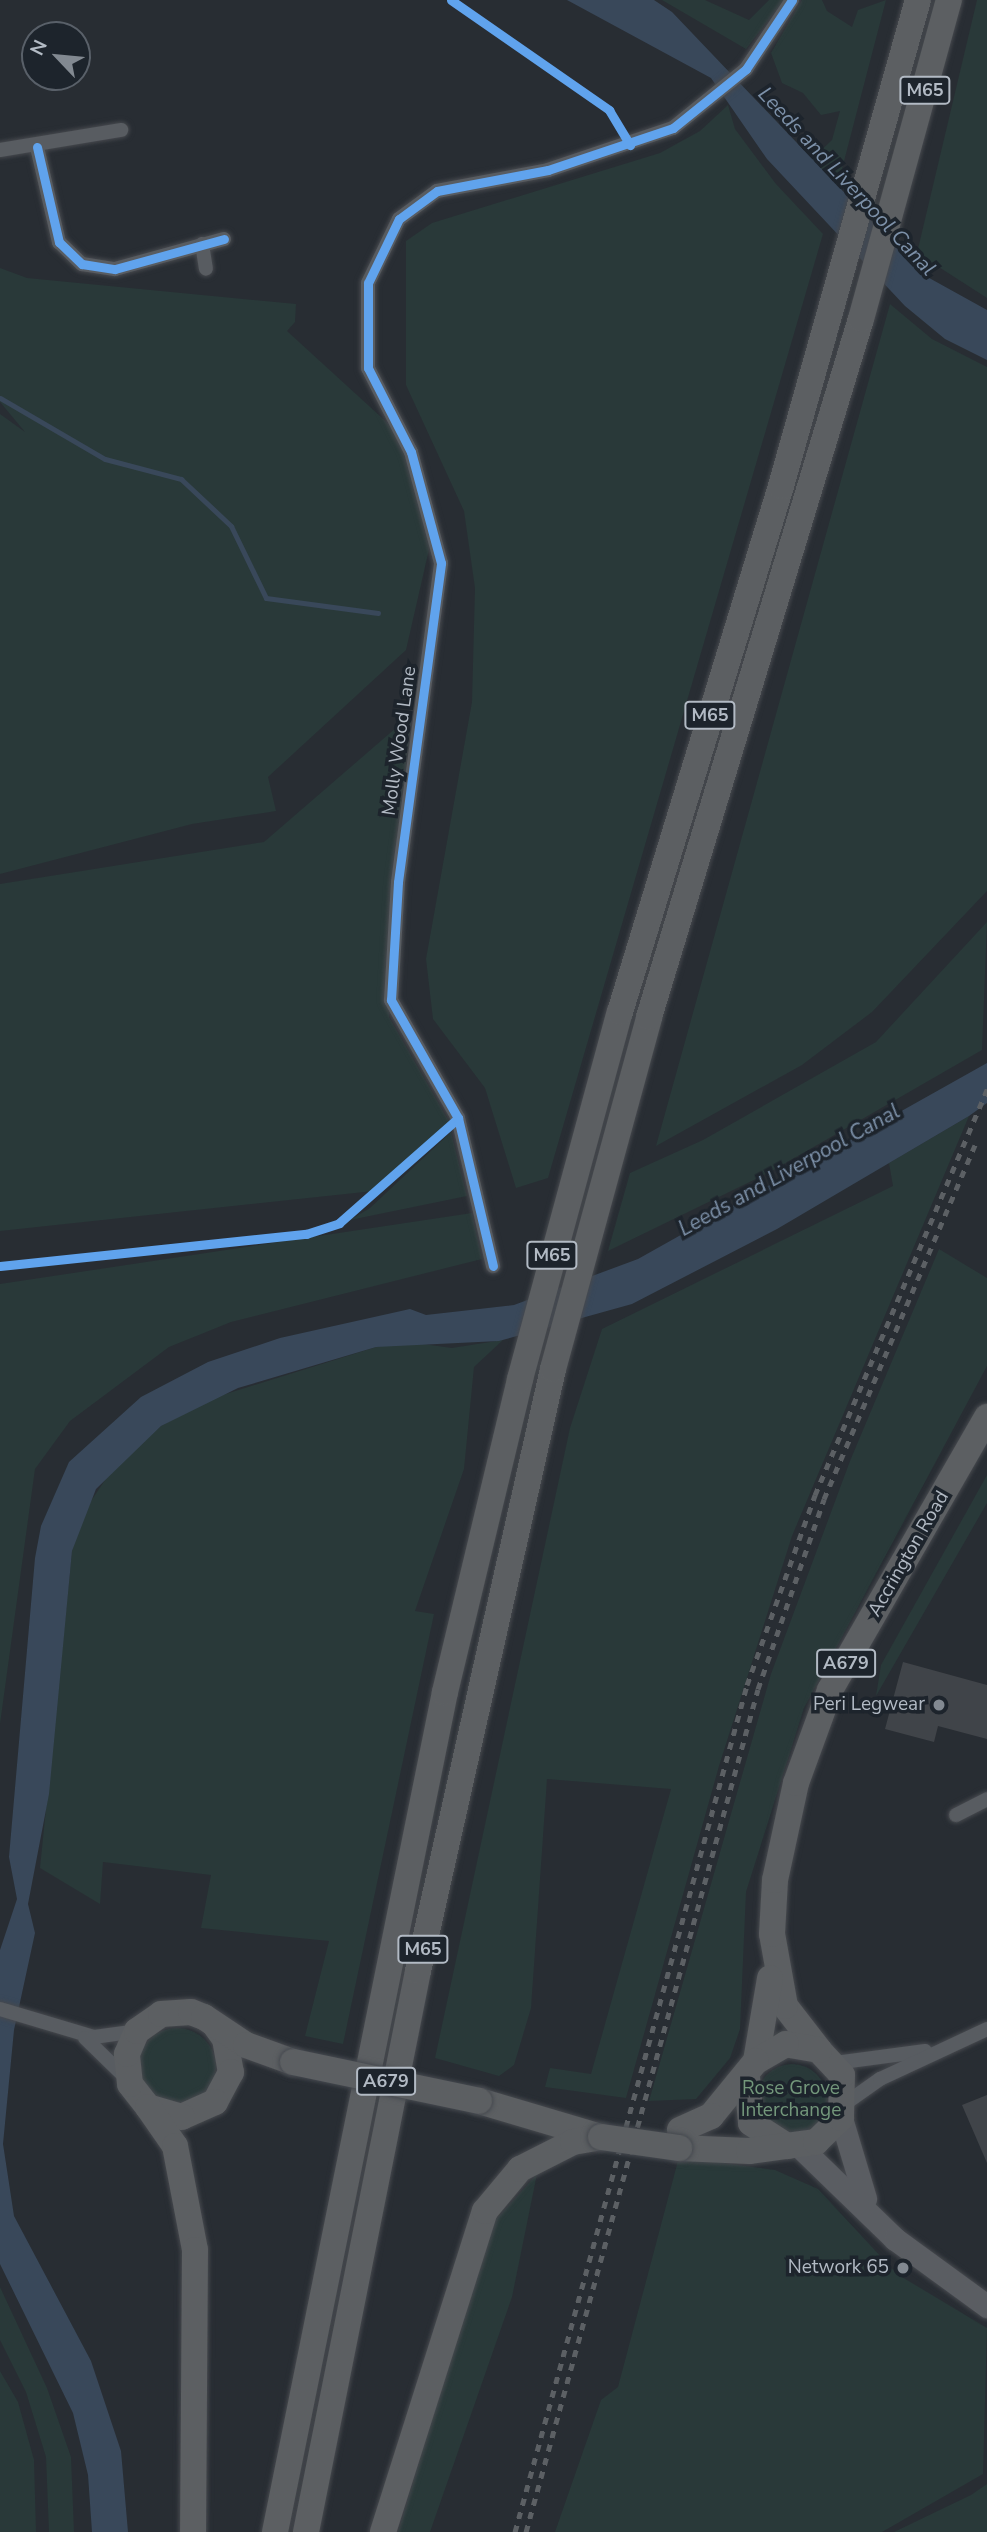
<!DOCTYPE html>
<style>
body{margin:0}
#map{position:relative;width:987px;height:2532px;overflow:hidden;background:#282d33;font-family:"Nunito Sans",sans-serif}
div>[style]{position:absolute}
.green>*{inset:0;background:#293939}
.round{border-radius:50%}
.water>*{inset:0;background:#39485a}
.stream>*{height:5px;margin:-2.5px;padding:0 2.5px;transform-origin:2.5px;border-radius:2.5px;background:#39485a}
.building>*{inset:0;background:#404449}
.roads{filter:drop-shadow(0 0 2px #46494e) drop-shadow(0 0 2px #46494e)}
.street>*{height:14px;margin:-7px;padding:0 7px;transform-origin:7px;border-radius:7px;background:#585c61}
.primary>*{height:23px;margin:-11.5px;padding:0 11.5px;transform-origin:11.5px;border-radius:11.5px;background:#5a5d62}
.highway>*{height:26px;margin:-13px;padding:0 13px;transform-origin:13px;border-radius:13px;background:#5c5f62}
.rail>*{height:5px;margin-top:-2.5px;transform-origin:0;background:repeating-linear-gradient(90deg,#5c6064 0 7px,transparent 0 14px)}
.bridges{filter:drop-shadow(0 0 2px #45494f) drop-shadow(0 0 2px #45494f)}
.highway-bridge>*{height:26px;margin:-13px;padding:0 13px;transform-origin:13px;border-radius:13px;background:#5c5f62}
.cycleway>*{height:9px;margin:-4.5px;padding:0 4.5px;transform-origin:4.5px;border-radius:4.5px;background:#60a3ed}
.dots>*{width:19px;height:19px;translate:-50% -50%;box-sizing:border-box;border:4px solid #1d242c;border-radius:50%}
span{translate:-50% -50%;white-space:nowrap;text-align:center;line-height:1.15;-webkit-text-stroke:7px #1d242c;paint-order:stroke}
.shield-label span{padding:2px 5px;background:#1d242c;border:2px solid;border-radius:5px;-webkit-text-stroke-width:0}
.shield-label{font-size:18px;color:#b2bac4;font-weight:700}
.street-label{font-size:19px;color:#b2bac4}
.poi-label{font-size:19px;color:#b2bac4}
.right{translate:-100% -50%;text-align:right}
.park-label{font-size:19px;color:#73977b}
.water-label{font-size:21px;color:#7d91a9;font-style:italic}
.north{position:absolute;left:21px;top:21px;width:70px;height:70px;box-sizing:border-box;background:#1d242c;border:2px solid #596069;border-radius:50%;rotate:296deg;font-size:19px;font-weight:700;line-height:28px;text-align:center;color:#b2bac4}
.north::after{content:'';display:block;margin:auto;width:24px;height:32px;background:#828991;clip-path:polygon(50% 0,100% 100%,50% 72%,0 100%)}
</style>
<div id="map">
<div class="green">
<i style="clip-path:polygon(662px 0,705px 0,749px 20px,769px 0,784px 0,746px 49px)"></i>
<i style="clip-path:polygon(802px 0,822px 0,827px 11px,852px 27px,858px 10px,886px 0,837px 188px,812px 159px,832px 140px,840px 111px,821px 115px,803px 93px,782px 83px,771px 53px)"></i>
<i style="clip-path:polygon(977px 0,987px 0,987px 298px,917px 253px)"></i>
<i style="clip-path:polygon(728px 105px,735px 129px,776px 184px,823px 234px,548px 1178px,516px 1188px,485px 1088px,433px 1019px,426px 959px,472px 702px,475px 588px,464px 511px,406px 385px,406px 241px,432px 223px,660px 153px,700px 131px)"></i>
<i style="clip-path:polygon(0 268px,27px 278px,296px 304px,295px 322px,287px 331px,404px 438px,433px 532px,406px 650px,268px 777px,276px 811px,192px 824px,0 874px,0 414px,25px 432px,0 402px)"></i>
<i style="clip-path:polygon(890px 304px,932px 339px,987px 367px,987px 891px,872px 1012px,802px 1065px,656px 1146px)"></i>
<i style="clip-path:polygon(412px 714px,390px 902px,389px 1017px,451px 1125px,383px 1190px,0 1231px,0 884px,264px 842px)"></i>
<i style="clip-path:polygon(987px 922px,982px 1050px,772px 1171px,608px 1251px,630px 1173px,703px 1140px,876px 1042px)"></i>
<i style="clip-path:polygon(969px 1116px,792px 1536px,719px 1766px,626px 2098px,545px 2087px,550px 2068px,591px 2074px,671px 1789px,547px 1779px,531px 2008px,514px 2065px,499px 2076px,435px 2058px,570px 1428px,602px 1329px,893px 1186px,889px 1163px)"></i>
<i style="clip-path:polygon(451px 1132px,467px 1196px,350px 1220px,370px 1208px)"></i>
<i style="clip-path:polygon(472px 1213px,482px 1259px,231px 1322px,169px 1347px,70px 1421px,35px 1469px,0 1724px,0 1284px)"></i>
<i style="clip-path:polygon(939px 1249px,987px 1278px,987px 1366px,804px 1708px,746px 1892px,740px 2029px,730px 2058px,696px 2099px,649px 2101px,771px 1674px,850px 1461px)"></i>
<i style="clip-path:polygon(503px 1340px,474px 1367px,464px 1469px,415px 1611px,434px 1614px,343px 2044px,305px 2036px,329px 1941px,201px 1928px,211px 1875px,103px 1862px,100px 1904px,40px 1868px,72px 1551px,85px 1510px,113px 1468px,161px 1426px,210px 1399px,376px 1347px,408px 1342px,452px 1348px)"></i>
<i style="clip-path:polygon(987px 1475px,987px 1503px,876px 1696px,881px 1665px)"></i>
<i class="round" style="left:138px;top:2028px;width:78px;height:78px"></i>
<i class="round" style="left:757px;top:2064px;width:70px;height:70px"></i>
<i style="clip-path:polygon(679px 2157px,775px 2170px,818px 2189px,897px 2274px,987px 2328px,983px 2474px,882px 2532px,555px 2532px,601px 2400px,618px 2387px)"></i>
<i style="clip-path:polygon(537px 2174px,512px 2297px,430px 2532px,398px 2532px,490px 2226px)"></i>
<i style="clip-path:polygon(0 2287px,47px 2388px,71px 2457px,74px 2532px,49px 2532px,46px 2457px,26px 2392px,0 2340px)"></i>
<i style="clip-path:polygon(0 2371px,18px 2402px,34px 2460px,36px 2532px,0 2532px)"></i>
<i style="clip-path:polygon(987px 2484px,987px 2532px,894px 2532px,971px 2495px)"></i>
</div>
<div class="water">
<i style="clip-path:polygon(567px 0,654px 0,672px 12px,922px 274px,987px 310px,987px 360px,945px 339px,905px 306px,767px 159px,711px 78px)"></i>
<i style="clip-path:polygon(987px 1063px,987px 1103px,969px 1116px,777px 1229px,632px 1304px,499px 1341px,376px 1347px,238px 1388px,161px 1426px,96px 1489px,72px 1551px,49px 1794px,28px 1904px,35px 1933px,14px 2030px,3px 2144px,14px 2216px,91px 2361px,121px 2451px,128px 2532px,92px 2532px,88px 2475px,73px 2413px,0 2264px,0 1950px,17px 1899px,9px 1857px,35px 1558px,41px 1526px,69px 1462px,141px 1397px,208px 1362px,280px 1338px,410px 1309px,426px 1315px,514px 1305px,638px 1259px)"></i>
</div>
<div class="stream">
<i style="left:0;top:398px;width:121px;rotate:30.2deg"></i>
<i style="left:105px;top:459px;width:79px;rotate:14.7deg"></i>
<i style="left:181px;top:479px;width:69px;rotate:43.2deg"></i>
<i style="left:231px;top:526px;width:80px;rotate:64.1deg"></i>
<i style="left:266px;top:598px;width:113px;rotate:7.6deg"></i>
</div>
<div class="building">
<i style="clip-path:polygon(903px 1662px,987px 1685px,987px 1739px,938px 1726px,934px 1742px,885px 1729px)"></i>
<i style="clip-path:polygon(987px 2095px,987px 2163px,962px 2105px)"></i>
</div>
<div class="roads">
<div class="street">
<i style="left:37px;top:147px;width:98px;rotate:77deg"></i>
<i style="left:59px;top:242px;width:32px;rotate:44deg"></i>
<i style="left:82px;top:264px;width:33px;rotate:9deg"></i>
<i style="left:115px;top:269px;width:113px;rotate:-15.4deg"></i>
<i style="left:0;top:150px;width:123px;rotate:-9.4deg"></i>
<i style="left:202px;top:244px;width:25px;rotate:81deg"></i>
<i style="left:493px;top:1266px;width:152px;rotate:-103.3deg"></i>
<i style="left:458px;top:1118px;width:136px;rotate:-119.6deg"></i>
<i style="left:391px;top:1000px;width:118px;rotate:-86.6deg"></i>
<i style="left:398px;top:882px;width:322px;rotate:-82.3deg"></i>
<i style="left:441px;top:563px;width:115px;rotate:-105.1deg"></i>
<i style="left:411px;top:452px;width:94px;rotate:-117.1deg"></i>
<i style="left:368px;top:368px;width:85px;rotate:-90deg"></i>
<i style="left:368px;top:283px;width:71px;rotate:-64.2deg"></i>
<i style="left:399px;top:219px;width:47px;rotate:-36.4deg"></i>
<i style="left:437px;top:191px;width:113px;rotate:-10.7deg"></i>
<i style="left:548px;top:170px;width:132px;rotate:-18.6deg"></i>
<i style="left:673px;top:128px;width:94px;rotate:-38.9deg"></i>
<i style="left:746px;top:69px;width:83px;rotate:-56.3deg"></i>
<i style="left:956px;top:1815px;width:35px;rotate:-27deg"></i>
<i style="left:0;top:2009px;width:98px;rotate:16.6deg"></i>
<i style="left:94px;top:2037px;width:43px;rotate:-7.9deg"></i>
<i style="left:85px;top:2038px;width:56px;rotate:44.3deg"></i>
<i style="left:835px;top:2063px;width:91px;rotate:-7.6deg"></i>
<i style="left:846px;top:2103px;width:42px;rotate:-35.2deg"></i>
<i style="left:880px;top:2079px;width:118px;rotate:-25deg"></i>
</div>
<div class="primary">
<i style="left:841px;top:2118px;width:84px;rotate:73.3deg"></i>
<i style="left:799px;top:2146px;width:134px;rotate:44.1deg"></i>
<i style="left:895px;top:2239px;width:114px;rotate:36.1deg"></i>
</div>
<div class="highway">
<i style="left:215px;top:2025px;width:17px;rotate:54deg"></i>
<i style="left:225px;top:2039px;width:34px;rotate:80deg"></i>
<i style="left:231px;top:2072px;width:34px;rotate:118deg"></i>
<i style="left:215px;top:2102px;width:36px;rotate:156deg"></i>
<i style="left:182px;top:2117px;width:35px;rotate:-164deg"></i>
<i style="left:148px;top:2107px;width:29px;rotate:-128deg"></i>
<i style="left:130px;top:2084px;width:30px;rotate:-96deg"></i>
<i style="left:127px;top:2054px;width:25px;rotate:-67deg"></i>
<i style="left:137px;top:2031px;width:29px;rotate:-35deg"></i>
<i style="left:161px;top:2014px;width:30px;rotate:-4deg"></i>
<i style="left:191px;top:2012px;width:14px;rotate:21deg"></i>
<i style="left:204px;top:2017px;width:50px;rotate:33.7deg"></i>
<i style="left:246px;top:2045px;width:50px;rotate:19.9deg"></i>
<i style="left:819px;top:2050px;width:56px;rotate:-127.7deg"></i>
<i style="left:785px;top:2006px;width:73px;rotate:-100.2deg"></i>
<i style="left:772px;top:1934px;width:54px;rotate:-86.8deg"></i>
<i style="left:775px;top:1880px;width:99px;rotate:-77.8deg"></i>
<i style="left:796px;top:1783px;width:99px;rotate:-69.9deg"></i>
<i style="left:830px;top:1690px;width:315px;rotate:-60.1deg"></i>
<i style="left:756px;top:2061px;width:84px;rotate:-80.4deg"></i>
<i style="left:747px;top:2077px;width:46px;rotate:85deg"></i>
<i style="left:751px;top:2123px;width:43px;rotate:32.6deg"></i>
<i style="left:479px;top:2101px;width:120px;rotate:16.5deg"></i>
<i style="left:148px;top:2107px;width:47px;rotate:55.3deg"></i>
<i style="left:175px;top:2146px;width:106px;rotate:79.1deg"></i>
<i style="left:195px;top:2250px;width:282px;rotate:90.4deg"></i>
<i style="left:679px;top:2148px;width:70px;rotate:2.5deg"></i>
<i style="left:749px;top:2151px;width:68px;rotate:-7.7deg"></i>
<i style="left:816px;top:2142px;width:35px;rotate:-44deg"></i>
<i style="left:841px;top:2118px;width:43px;rotate:-88.7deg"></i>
<i style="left:842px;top:2075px;width:34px;rotate:-133deg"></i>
<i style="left:819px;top:2050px;width:34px;rotate:-170deg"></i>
<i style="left:786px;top:2044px;width:34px;rotate:150deg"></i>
<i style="left:756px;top:2061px;width:71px;rotate:129.3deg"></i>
<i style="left:711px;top:2116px;width:34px;rotate:156deg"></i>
<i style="left:275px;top:2532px;width:857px;rotate:-78.56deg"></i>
<i style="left:445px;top:1692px;width:322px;rotate:-76.5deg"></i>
<i style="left:520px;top:1379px;width:380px;rotate:-74.8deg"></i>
<i style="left:620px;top:1012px;width:550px;rotate:-72.98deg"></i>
<i style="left:781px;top:486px;width:505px;rotate:-74.26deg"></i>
<i style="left:306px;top:2532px;width:572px;rotate:-78.71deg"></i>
<i style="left:418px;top:1971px;width:617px;rotate:-77.36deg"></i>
<i style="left:553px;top:1369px;width:365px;rotate:-74.7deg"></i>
<i style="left:649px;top:1017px;width:729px;rotate:-73.11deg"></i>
<i style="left:861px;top:319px;width:331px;rotate:-74.6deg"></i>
<i style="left:383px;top:2532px;width:337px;rotate:-72.4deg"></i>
<i style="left:485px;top:2211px;width:55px;rotate:-50.2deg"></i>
<i style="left:520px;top:2169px;width:59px;rotate:-27deg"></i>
<i style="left:573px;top:2142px;width:28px;rotate:-10deg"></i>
</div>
</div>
<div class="rail">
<i style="left:515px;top:2532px;width:878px;rotate:-74.68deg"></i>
<i style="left:747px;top:1685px;width:202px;rotate:-70.3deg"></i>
<i style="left:815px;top:1495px;width:441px;rotate:-67deg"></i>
<i style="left:526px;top:2532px;width:874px;rotate:-74.61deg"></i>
<i style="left:758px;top:1689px;width:201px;rotate:-70.8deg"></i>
<i style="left:824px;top:1499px;width:385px;rotate:-66.9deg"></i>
</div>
<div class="bridges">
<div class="highway-bridge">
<i style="left:293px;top:2062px;width:190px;rotate:11.8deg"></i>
<i style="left:601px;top:2137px;width:79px;rotate:8deg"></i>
</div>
</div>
<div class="cycleway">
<i style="left:451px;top:0;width:193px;rotate:34.8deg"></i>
<i style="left:609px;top:110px;width:41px;rotate:59deg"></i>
<i style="left:37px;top:147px;width:98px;rotate:77deg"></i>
<i style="left:59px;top:242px;width:32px;rotate:44deg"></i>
<i style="left:82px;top:264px;width:33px;rotate:9deg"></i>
<i style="left:115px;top:269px;width:113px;rotate:-15.4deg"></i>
<i style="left:0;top:1266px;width:308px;rotate:-6deg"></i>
<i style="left:306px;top:1234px;width:35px;rotate:-18deg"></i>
<i style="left:339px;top:1223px;width:159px;rotate:-41.4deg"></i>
<i style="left:493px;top:1266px;width:152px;rotate:-103.3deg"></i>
<i style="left:458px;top:1118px;width:136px;rotate:-119.6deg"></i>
<i style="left:391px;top:1000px;width:118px;rotate:-86.6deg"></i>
<i style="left:398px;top:882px;width:322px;rotate:-82.3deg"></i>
<i style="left:441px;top:563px;width:115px;rotate:-105.1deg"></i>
<i style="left:411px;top:452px;width:94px;rotate:-117.1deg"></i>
<i style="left:368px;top:368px;width:85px;rotate:-90deg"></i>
<i style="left:368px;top:283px;width:71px;rotate:-64.2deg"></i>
<i style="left:399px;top:219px;width:47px;rotate:-36.4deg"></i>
<i style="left:437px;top:191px;width:113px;rotate:-10.7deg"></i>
<i style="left:548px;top:170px;width:132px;rotate:-18.6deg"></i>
<i style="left:673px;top:128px;width:94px;rotate:-38.9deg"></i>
<i style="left:746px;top:69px;width:83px;rotate:-56.3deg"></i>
</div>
<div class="dots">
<i style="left:939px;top:1705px;background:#828991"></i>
<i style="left:903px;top:2268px;background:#828991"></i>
</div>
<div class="shield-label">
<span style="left:925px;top:90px">M65</span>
<span style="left:710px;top:715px">M65</span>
<span style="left:552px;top:1255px">M65</span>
<span style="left:846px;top:1663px">A679</span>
<span style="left:423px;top:1949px">M65</span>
<span style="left:386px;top:2081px">A679</span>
</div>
<div class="street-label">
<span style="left:400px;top:741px;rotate:-82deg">Molly Wood Lane</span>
<span style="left:909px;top:1554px;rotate:-60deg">Accrington Road</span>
</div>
<div class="poi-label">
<span class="right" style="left:925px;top:1705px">Peri Legwear</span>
<span class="right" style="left:889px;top:2268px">Network 65</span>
</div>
<div class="park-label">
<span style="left:791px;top:2100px">Rose Grove<br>Interchange</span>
</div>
<div class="water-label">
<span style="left:847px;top:181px;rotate:47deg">Leeds and Liverpool Canal</span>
<span style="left:789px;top:1170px;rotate:-29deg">Leeds and Liverpool Canal</span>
</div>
<div class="north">N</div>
</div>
